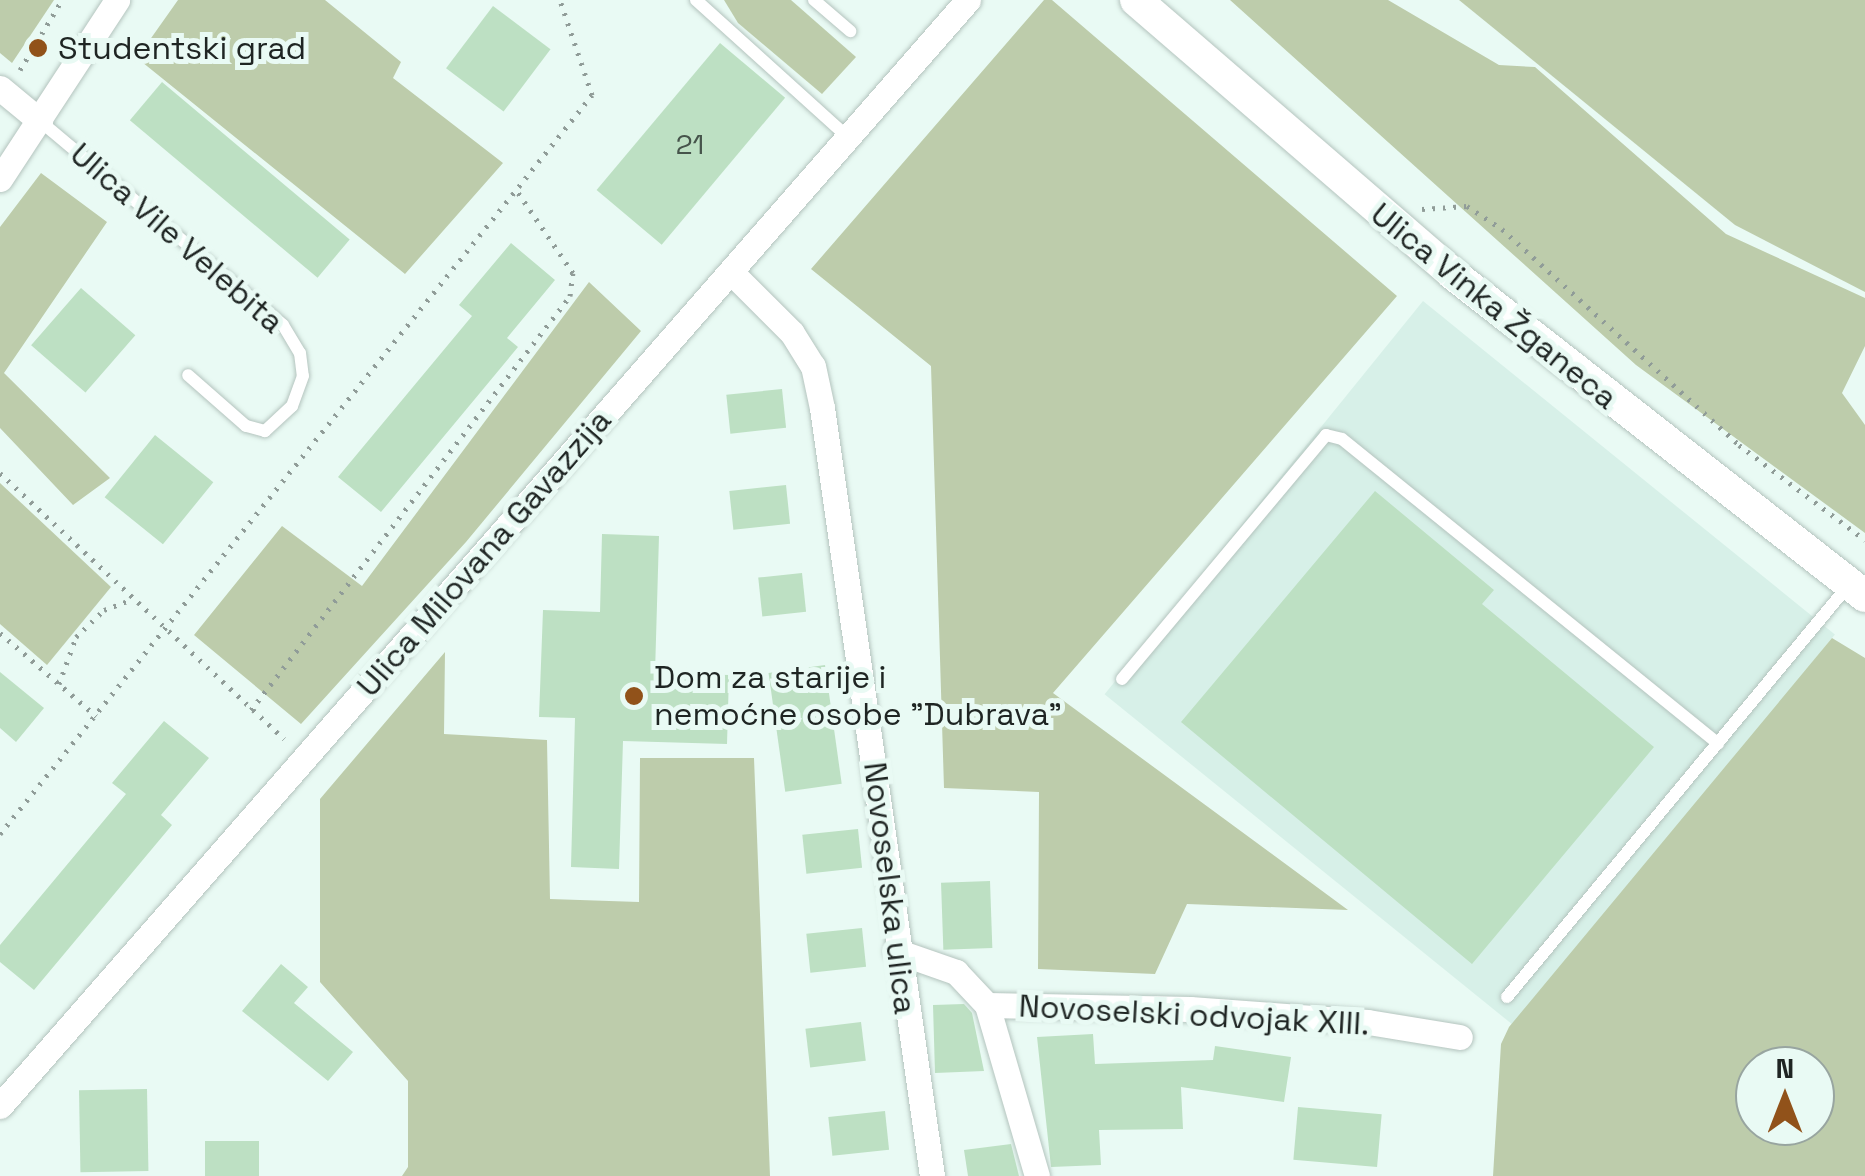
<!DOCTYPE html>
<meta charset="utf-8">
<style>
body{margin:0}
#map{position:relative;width:1865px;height:1176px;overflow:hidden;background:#e9faf4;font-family:"Space Grotesk",sans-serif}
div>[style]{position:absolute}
.built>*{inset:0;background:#d7f0e8;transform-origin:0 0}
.green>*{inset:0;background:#bdccab}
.building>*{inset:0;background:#bde0c3;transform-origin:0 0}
.path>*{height:5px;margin-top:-2.5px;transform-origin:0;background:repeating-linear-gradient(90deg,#909c98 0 2.5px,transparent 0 10.5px)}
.roads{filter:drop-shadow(0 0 2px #b4c4be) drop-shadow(0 0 2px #b4c4be)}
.service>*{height:12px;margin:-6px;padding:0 6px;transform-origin:6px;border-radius:6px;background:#fff}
.minor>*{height:25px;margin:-12.5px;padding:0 12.5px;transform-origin:12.5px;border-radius:12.5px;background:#fff}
.tertiary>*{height:32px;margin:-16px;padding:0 16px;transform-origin:16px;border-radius:16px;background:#fff}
.dots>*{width:28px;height:28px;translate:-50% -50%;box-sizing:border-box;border:5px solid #e9faf4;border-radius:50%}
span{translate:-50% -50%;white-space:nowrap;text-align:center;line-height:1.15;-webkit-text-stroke:10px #e9faf4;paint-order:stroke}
.number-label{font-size:28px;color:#46544b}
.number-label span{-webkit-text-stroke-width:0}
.poi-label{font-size:32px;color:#1f2523}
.left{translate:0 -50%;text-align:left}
.street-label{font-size:32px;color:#1f2523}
.north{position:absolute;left:1735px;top:1046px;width:100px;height:100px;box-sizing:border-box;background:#e9faf4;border:2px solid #98a5a0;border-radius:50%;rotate:0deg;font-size:28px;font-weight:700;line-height:40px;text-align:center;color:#1f2523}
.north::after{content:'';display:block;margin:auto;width:35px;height:45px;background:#91521a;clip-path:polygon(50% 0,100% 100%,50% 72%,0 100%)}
</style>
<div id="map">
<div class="built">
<i style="left:1423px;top:301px;width:530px;height:506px;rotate:39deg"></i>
</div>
<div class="green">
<i style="clip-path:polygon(0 0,54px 0,12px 63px,0 53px)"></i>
<i style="clip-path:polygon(178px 0,325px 0,401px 62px,393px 78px,503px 163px,405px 274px,137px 58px)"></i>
<i style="clip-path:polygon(724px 0,791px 0,856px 57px,822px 94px,738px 23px)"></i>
<i style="clip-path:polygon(1044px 0,1052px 0,1397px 296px,1053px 693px,1348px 910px,1187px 904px,1155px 974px,1038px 969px,1039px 792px,944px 788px,931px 366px,811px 269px)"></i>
<i style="clip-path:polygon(1230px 0,1388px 0,1499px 65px,1535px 67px,1726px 234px,1865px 298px,1865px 346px,1842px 393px,1865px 425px,1865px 533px,1636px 365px)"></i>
<i style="clip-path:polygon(1459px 0,1865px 0,1865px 292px,1735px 225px)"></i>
<i style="clip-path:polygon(41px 173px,107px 222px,4px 373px,110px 478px,73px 505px,0 428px,0 227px)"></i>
<i style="clip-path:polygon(589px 282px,641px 331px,466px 542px,301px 724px,194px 635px,282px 526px,362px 586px)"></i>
<i style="clip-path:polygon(0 483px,111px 587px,47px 665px,0 624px)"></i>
<i style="clip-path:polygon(evenodd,1832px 638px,1865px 658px,1865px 1176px,1493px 1176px,1501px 1044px,1509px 1027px,1832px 638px,1755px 1066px,1815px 1066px,1815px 1126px,1755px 1126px,1755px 1066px)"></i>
<i style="clip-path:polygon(445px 652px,444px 734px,547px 740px,550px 899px,639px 902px,640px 758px,754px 758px,770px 1176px,402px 1176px,408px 1167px,408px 1081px,320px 982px,320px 799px)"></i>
</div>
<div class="building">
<i style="left:493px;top:6px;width:72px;height:78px;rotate:37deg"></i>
<i style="left:720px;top:43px;width:85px;height:192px;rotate:40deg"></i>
<i style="left:162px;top:82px;width:245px;height:50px;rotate:40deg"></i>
<i style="clip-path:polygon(511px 243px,555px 280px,507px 338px,518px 347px,381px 512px,338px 477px,472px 316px,459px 305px)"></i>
<i style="left:81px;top:288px;width:72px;height:76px;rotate:41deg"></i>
<i style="left:782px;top:389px;width:39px;height:56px;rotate:84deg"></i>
<i style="left:155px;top:435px;width:75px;height:80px;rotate:39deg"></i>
<i style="left:786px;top:485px;width:39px;height:57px;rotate:84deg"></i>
<i style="clip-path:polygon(1375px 491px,1494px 590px,1482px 604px,1654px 747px,1472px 964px,1181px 722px)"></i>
<i style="clip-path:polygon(602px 534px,659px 536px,655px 673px,729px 675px,727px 744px,623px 741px,619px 869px,571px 867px,575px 718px,539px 717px,543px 610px,600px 612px)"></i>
<i style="left:802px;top:573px;width:39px;height:44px;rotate:84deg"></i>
<i style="left:825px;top:665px;width:120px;height:57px;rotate:82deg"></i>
<i style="clip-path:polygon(0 672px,44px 708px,16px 742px,0 728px)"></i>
<i style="clip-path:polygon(164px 721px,209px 758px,161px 815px,172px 825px,34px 990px,0 962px,0 945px,126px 794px,112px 783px)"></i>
<i style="left:858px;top:829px;width:39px;height:56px;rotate:84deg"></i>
<i style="left:990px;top:881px;width:67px;height:49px;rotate:88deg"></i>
<i style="left:862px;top:928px;width:39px;height:56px;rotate:84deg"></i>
<i style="clip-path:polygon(281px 964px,308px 987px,294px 1003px,353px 1052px,328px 1081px,242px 1011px)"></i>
<i style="clip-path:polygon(964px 1004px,972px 1013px,984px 1071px,935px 1073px,933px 1005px)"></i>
<i style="left:861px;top:1022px;width:39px;height:56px;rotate:83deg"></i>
<i style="clip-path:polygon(1093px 1034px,1095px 1064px,1213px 1060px,1215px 1046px,1291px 1057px,1284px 1102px,1181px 1087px,1183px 1129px,1099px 1130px,1101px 1165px,1051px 1167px,1037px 1037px)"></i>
<i style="left:147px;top:1089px;width:82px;height:68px;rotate:89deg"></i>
<i style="left:1298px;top:1107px;width:84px;height:53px;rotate:5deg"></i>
<i style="left:885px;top:1111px;width:39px;height:57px;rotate:84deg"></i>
<i style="left:259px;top:1141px;width:35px;height:54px;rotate:90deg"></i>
<i style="clip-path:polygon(1011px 1144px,1019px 1176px,968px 1176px,964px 1150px)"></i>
</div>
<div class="path">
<i style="left:20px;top:70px;width:82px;rotate:-59deg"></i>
<i style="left:1422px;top:209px;width:45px;rotate:-3.8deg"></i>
<i style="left:1467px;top:206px;width:42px;rotate:33.3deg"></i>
<i style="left:1502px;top:229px;width:321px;rotate:42.3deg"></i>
<i style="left:1739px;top:445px;width:158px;rotate:37deg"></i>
<i style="left:0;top:473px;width:389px;rotate:43.1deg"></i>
<i style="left:0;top:633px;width:127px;rotate:40.8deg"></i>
<i style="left:59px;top:684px;width:50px;rotate:-70.1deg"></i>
<i style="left:76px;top:637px;width:39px;rotate:-44deg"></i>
<i style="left:104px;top:610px;width:28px;rotate:-21deg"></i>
<i style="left:251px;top:710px;width:523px;rotate:-52.38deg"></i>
<i style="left:570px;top:296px;width:23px;rotate:-83deg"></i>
<i style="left:573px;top:273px;width:99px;rotate:-124.3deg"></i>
<i style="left:0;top:834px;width:947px;rotate:-51.3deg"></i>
<i style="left:592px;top:95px;width:100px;rotate:-108.6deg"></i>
</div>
<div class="roads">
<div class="service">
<i style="left:696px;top:0;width:207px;rotate:42.1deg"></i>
<i style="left:814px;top:0;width:48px;rotate:40.7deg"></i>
<i style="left:40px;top:121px;width:317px;rotate:40deg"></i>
<i style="left:283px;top:325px;width:33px;rotate:59deg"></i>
<i style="left:300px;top:353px;width:23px;rotate:83deg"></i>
<i style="left:303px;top:376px;width:32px;rotate:110deg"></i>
<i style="left:292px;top:406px;width:37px;rotate:137deg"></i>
<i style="left:265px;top:431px;width:20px;rotate:-165deg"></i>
<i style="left:246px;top:426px;width:77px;rotate:-138.7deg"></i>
<i style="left:1122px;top:679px;width:318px;rotate:-50.1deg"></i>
<i style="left:1326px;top:435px;width:16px;rotate:14deg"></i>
<i style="left:1342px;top:439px;width:484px;rotate:39deg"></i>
<i style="left:1507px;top:997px;width:533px;rotate:-50.33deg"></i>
</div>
<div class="minor">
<i style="left:0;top:88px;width:52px;rotate:39.5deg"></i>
<i style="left:0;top:179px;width:214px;rotate:-56.8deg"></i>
<i style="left:733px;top:274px;width:83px;rotate:45deg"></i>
<i style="left:792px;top:333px;width:39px;rotate:58deg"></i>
<i style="left:813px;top:366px;width:43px;rotate:77.9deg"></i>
<i style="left:822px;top:408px;width:776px;rotate:81.85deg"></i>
<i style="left:896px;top:951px;width:64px;rotate:19.3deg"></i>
<i style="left:956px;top:972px;width:45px;rotate:46.8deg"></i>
<i style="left:0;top:1106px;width:1470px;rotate:-48.81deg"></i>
<i style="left:1037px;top:1176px;width:178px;rotate:-106.3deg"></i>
<i style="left:987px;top:1005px;width:203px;rotate:1.1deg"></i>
<i style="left:1190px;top:1009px;width:178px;rotate:4.2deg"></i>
<i style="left:1368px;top:1022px;width:93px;rotate:9.3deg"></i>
</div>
<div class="tertiary">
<i style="left:1136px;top:0;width:419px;rotate:40.8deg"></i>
<i style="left:1453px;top:274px;width:523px;rotate:38.01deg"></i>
</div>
</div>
<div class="dots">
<i style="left:38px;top:48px;background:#91521a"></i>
<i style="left:634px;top:696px;background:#91521a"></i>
</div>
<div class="number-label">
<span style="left:690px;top:144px">21</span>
</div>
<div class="poi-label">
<span class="left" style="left:58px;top:48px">Studentski grad</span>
<span class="left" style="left:654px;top:696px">Dom za starije i<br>nemoćne osobe "Dubrava"</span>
</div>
<div class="street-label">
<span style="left:177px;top:238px;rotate:41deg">Ulica Vile Velebita</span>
<span style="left:1494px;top:306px;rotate:39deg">Ulica Vinka Žganeca</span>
<span style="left:484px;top:553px;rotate:-49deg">Ulica Milovana Gavazzija</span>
<span style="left:890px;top:888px;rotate:83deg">Novoselska ulica</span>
<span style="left:1194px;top:1015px;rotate:3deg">Novoselski odvojak XIII.</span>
</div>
<div class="north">N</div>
</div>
